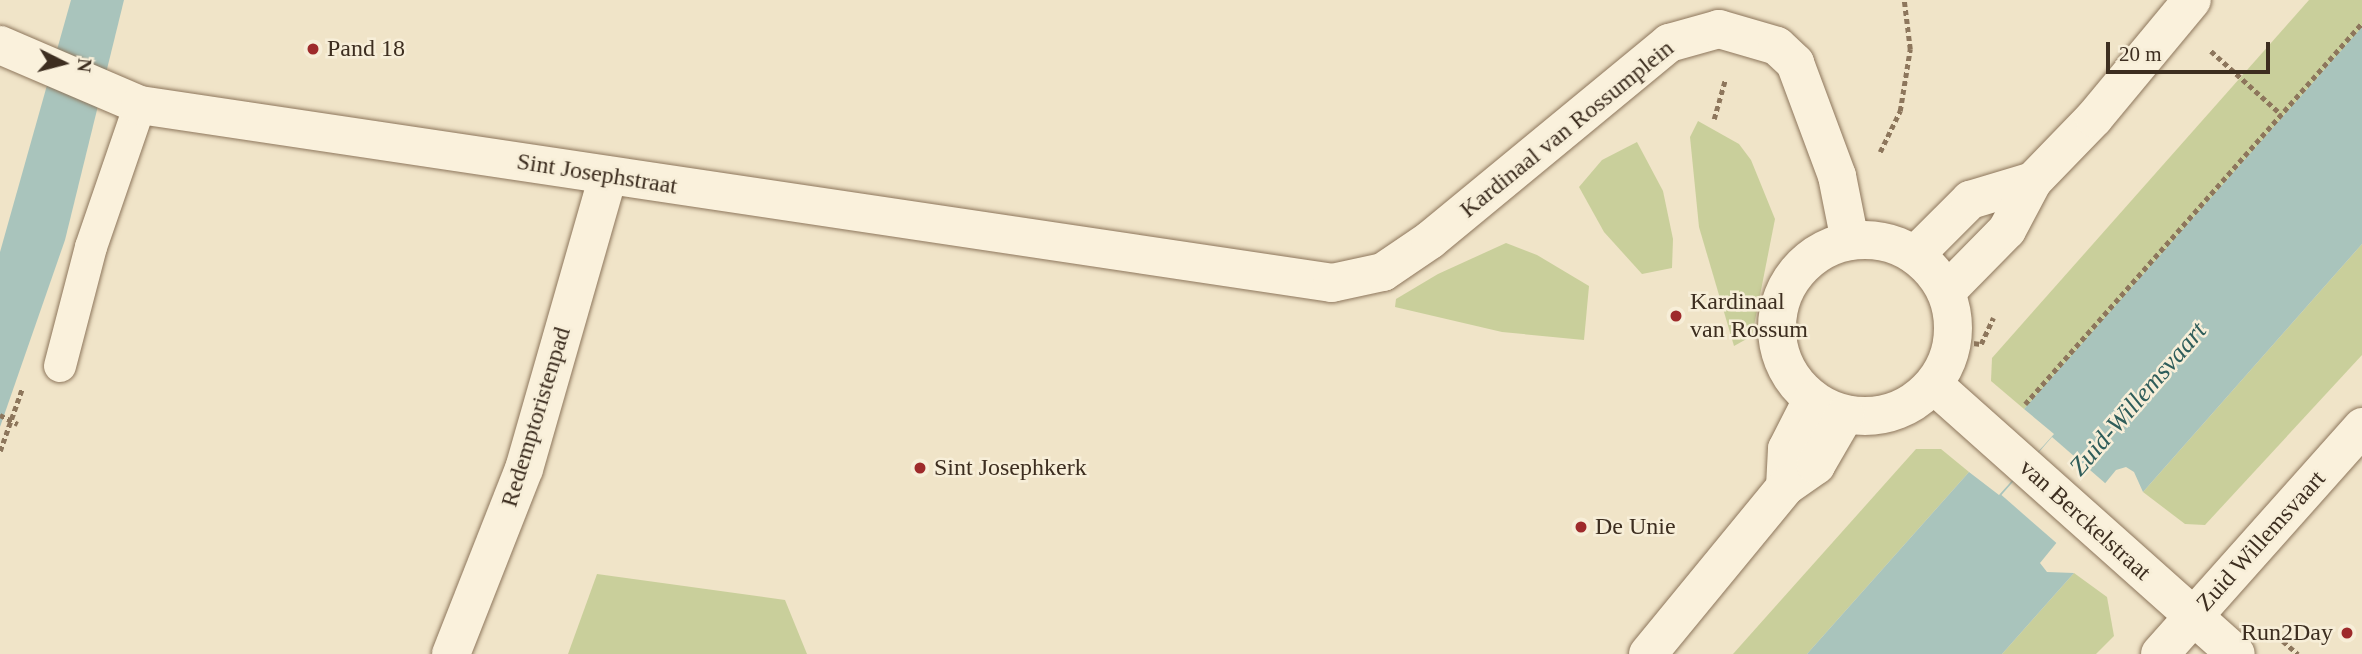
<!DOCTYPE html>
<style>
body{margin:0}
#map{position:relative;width:2362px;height:654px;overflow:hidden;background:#f0e4c8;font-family:Georgia,serif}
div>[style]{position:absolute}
.green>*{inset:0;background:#c9cf9b}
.water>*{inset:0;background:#a9c4bc}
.pier>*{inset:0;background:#f0e4c8;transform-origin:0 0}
.path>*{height:4.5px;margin-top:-2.25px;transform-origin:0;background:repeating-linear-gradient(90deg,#8d765c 0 5px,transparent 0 8.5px)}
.roads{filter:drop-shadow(0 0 2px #8d765c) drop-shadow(0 0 2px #8d765c)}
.service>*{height:32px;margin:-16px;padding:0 16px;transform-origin:16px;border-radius:16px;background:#faf1dc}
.minor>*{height:38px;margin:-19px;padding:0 19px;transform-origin:19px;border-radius:19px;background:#faf1dc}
.minor>.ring{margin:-19px;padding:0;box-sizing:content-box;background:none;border:38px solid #faf1dc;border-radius:50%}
.dots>*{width:19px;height:19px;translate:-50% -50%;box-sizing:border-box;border:4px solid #f7eed8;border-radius:50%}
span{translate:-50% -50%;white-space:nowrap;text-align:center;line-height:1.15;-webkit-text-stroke:5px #f7eed8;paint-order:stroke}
.poi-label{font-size:24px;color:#3d2e20}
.left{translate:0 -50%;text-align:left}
.right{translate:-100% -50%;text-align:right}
.street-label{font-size:24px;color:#3d2e20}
.water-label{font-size:26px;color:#2f5d5a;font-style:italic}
.north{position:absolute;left:28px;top:28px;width:70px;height:70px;-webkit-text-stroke:5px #f7eed8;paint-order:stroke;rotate:96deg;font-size:19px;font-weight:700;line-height:28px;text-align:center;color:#3d2e20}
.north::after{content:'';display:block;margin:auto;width:24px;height:32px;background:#3d2e20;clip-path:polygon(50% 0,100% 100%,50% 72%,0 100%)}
.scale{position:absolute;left:2106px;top:42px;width:164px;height:32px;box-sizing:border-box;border:4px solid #3d2e20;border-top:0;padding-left:9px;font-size:21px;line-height:24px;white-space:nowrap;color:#3d2e20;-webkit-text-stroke:5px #f7eed8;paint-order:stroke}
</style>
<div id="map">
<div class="green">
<i style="clip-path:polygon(2309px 0,2362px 0,2362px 27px,2024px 409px,1991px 381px,1992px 358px)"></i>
<i style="clip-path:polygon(1698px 121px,1739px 144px,1751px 160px,1775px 219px,1752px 336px,1734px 346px,1699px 227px,1690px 137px)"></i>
<i style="clip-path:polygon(1637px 142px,1663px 191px,1673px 239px,1672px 268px,1642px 274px,1604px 232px,1579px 187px,1602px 160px)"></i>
<i style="clip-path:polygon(1506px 243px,1537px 255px,1589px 286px,1584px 340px,1502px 332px,1395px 307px,1396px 299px,1438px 274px)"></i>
<i style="clip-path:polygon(2362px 244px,2362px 355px,2205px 525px,2185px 524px,2143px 492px)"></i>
<i style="clip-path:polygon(1916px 449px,1941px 449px,1969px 472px,1807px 654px,1733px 654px)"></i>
<i style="clip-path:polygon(2074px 573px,2107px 597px,2114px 636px,2096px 654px,2002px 654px)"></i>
<i style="clip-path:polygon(597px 574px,785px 600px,807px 654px,568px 654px)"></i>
</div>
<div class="water">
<i style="clip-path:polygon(71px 0,124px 0,65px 240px,0 427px,0 252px)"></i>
<i style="clip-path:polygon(2362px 27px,2362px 244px,2143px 492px,2134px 472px,2126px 467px,2116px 470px,2040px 563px,2047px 572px,2074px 573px,2002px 654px,1807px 654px,1969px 472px,1999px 495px,2054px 434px,2024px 409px)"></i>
</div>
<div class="pier">
<i style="left:2052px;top:437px;width:74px;height:77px;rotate:41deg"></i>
</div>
<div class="path">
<i style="left:2211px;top:51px;width:94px;rotate:42deg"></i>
<i style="left:1714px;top:119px;width:41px;rotate:-74.2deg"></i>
<i style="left:1880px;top:152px;width:46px;rotate:-64deg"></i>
<i style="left:1900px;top:111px;width:63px;rotate:-80.8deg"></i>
<i style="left:1910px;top:49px;width:49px;rotate:-97deg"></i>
<i style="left:1957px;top:341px;width:24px;rotate:7deg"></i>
<i style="left:1981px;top:344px;width:29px;rotate:-65deg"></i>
<i style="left:2025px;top:404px;width:509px;rotate:-48.51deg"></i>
<i style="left:0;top:415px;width:20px;rotate:27deg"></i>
<i style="left:0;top:451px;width:66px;rotate:-70.5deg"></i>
<i style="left:2283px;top:641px;width:20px;rotate:41deg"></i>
</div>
<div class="roads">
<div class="service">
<i style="left:60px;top:366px;width:123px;rotate:-75.4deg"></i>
<i style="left:91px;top:247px;width:150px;rotate:-71deg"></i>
</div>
<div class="minor">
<i style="left:0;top:45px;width:152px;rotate:23.2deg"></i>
<i style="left:140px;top:105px;width:1205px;rotate:8.49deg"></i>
<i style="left:1332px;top:283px;width:52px;rotate:-12.2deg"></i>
<i style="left:1383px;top:272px;width:57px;rotate:-34.2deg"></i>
<i style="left:1430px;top:240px;width:310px;rotate:-39.5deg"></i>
<i style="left:1669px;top:43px;width:52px;rotate:-15.6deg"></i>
<i style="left:1719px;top:29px;width:60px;rotate:16.3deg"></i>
<i style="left:1777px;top:46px;width:25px;rotate:43deg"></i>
<i style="left:1795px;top:63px;width:121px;rotate:69.6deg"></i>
<i style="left:1837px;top:176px;width:66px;rotate:78.7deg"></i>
<i class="ring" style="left:1777px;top:240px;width:138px;height:138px"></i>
<i style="left:1915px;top:255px;width:78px;rotate:-45deg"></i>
<i style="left:1970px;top:200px;width:66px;rotate:-16.8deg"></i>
<i style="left:1946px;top:292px;width:87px;rotate:-45.5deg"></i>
<i style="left:2007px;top:230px;width:55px;rotate:-62deg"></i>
<i style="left:2033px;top:181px;width:88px;rotate:-45.9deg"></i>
<i style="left:2094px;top:118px;width:153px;rotate:-50.3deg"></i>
<i style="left:1934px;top:385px;width:404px;rotate:41.7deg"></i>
<i style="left:1785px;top:487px;width:38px;rotate:-87deg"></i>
<i style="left:1787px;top:449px;width:55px;rotate:-63deg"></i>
<i style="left:451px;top:654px;width:199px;rotate:-68.5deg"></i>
<i style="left:524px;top:469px;width:305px;rotate:-74deg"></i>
<i style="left:1648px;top:654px;width:216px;rotate:-50.6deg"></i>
<i style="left:1785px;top:487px;width:38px;rotate:-35deg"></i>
<i style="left:1816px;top:465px;width:58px;rotate:-59.9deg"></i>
<i style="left:2160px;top:654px;width:304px;rotate:-48.3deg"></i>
</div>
</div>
<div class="dots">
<i style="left:313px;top:49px;background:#9e2a2b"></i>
<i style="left:1676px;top:316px;background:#9e2a2b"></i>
<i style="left:920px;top:468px;background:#9e2a2b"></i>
<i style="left:1581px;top:527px;background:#9e2a2b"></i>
<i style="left:2347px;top:633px;background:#9e2a2b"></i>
</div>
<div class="poi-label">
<span class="left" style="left:327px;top:49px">Pand 18</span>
<span class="left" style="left:1690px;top:316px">Kardinaal<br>van Rossum</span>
<span class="left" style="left:934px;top:468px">Sint Josephkerk</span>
<span class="left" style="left:1595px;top:527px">De Unie</span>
<span class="right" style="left:2333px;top:633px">Run2Day</span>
</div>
<div class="street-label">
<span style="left:1567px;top:129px;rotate:-39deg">Kardinaal van Rossumplein</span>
<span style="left:597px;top:174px;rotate:9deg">Sint Josephstraat</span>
<span style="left:536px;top:417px;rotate:-73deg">Redemptoristenpad</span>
<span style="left:2085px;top:520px;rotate:42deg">van Berckelstraat</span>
<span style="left:2261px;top:541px;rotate:-48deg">Zuid Willemsvaart</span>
</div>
<div class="water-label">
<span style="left:2138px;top:399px;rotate:-49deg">Zuid-Willemsvaart</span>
</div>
<div class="north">N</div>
<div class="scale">20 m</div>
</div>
